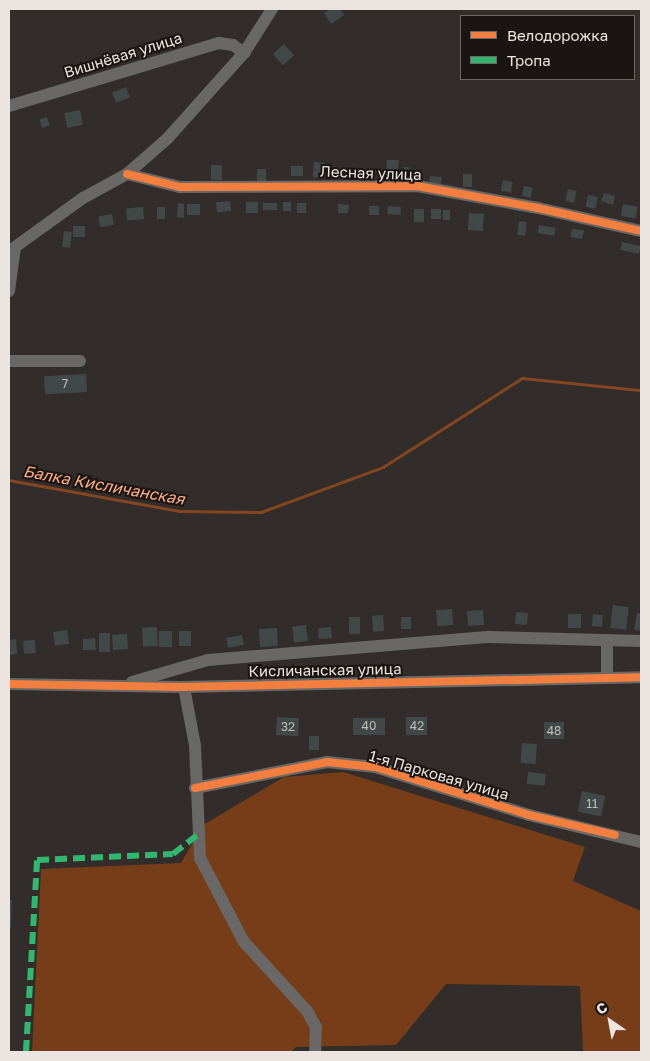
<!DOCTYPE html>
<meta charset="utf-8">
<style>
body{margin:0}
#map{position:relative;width:650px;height:1061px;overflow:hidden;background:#322d2a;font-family:"Golos Text",sans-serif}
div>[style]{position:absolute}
.forest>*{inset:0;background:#763d18}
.stream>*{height:2.5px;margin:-1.25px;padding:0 1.25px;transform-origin:1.25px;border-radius:1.25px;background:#834620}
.building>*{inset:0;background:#404948;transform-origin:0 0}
.minor>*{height:12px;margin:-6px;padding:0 6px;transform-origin:6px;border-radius:6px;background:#696866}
.quiet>*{height:6px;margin-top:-3px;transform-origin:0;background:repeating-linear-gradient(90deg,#33b770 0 12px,transparent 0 18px)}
.cycleway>*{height:8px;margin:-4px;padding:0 4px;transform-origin:4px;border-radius:4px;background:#f27e40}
span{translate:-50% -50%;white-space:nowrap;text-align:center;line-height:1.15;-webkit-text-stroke:4px #1a1513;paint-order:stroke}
.number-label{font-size:12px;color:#c0bdbb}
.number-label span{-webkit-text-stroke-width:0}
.street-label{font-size:15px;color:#ebe4e1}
.water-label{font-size:16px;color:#feae84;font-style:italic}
.frame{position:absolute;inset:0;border:10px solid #ebe4e1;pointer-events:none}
.legend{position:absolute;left:460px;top:15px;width:175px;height:65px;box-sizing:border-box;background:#1a1513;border:1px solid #6e6865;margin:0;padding:6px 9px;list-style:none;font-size:15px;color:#ebe4e1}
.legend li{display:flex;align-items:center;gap:10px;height:25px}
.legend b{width:25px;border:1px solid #6e6865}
.north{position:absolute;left:585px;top:996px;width:50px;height:50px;-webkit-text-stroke:4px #1a1513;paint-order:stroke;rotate:327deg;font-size:14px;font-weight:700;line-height:20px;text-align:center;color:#ebe4e1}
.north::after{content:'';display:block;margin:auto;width:18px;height:22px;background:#ebe4e1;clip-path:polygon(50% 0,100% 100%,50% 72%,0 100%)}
</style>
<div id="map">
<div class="forest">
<i style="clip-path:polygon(343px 772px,585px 847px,573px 881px,641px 911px,641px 1052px,583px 1052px,580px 986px,446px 984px,396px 1045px,296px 1047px,291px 1052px,32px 1052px,41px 869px,181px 863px,203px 825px,284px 777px)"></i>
</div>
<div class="stream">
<i style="left:9px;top:480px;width:173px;rotate:10.3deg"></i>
<i style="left:179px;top:511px;width:82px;rotate:0.7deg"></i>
<i style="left:261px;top:512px;width:130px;rotate:-20.2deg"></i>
<i style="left:383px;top:467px;width:165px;rotate:-32.6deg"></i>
<i style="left:522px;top:378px;width:120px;rotate:5.8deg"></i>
</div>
<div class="building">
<i style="clip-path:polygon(331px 9px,340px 9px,344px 15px,331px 24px,324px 13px)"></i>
<i style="left:284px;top:44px;width:15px;height:15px;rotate:48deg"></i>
<i style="left:126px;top:87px;width:11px;height:15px;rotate:68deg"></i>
<i style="left:80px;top:110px;width:15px;height:16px;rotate:79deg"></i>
<i style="left:47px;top:117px;width:9px;height:8px;rotate:72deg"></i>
<i style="clip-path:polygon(387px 160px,399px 160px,397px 180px,391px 180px,392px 173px,386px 173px)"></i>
<i style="left:314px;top:162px;width:11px;height:15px;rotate:5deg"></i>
<i style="left:211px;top:165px;width:11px;height:15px"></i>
<i style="left:303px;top:166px;width:10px;height:12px;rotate:90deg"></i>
<i style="left:402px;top:167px;width:7px;height:13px"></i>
<i style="left:335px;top:168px;width:13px;height:9px;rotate:4deg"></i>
<i style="left:257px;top:169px;width:9px;height:12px"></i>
<i style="left:463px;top:174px;width:9px;height:13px"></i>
<i style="left:430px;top:176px;width:12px;height:8px;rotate:5deg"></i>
<i style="left:503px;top:180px;width:10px;height:11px;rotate:11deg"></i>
<i style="left:524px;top:186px;width:9px;height:10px;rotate:13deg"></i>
<i style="left:568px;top:189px;width:9px;height:12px;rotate:13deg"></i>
<i style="clip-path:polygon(604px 193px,615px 196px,613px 205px,601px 201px)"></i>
<i style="left:588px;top:195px;width:10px;height:12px;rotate:11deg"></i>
<i style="left:230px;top:201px;width:10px;height:14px;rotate:84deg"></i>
<i style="left:246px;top:202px;width:12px;height:11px"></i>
<i style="left:283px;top:202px;width:8px;height:9px"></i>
<i style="clip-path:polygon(178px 203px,184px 204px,184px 218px,177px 217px)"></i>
<i style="left:263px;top:203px;width:14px;height:7px"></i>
<i style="left:297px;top:203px;width:9px;height:10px"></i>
<i style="left:187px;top:204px;width:13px;height:11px"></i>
<i style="clip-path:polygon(338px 204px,349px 205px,348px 213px,338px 213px)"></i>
<i style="left:623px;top:204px;width:15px;height:12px;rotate:11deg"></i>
<i style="left:369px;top:206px;width:10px;height:9px"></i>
<i style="left:388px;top:206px;width:13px;height:8px;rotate:4deg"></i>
<i style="left:143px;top:207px;width:12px;height:17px;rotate:85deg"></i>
<i style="left:157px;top:207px;width:8px;height:12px"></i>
<i style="left:414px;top:209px;width:10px;height:13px"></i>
<i style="left:431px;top:209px;width:10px;height:10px"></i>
<i style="left:443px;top:210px;width:7px;height:10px"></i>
<i style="left:469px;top:213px;width:15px;height:17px;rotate:4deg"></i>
<i style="left:112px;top:214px;width:11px;height:14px;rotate:80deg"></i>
<i style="left:519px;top:221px;width:8px;height:14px;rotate:7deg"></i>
<i style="left:539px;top:225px;width:17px;height:8px;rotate:10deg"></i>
<i style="left:85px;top:226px;width:11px;height:12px;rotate:90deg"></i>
<i style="clip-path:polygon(572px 229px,584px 230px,582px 239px,570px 237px)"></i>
<i style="left:64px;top:231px;width:8px;height:16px;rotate:7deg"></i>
<i style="left:622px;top:242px;width:19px;height:8px;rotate:12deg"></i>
<i style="left:86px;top:374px;width:18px;height:42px;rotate:87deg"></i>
<i style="left:613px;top:605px;width:16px;height:23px;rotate:7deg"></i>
<i style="left:452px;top:609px;width:16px;height:16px;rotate:86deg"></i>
<i style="left:483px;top:610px;width:15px;height:16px;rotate:86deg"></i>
<i style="left:516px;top:612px;width:12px;height:12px;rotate:5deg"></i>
<i style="clip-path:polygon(637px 613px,641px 614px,641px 631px,634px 630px)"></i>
<i style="left:581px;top:614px;width:14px;height:13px;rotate:90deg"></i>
<i style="left:593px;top:614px;width:10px;height:12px;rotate:6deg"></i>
<i style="left:383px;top:615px;width:16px;height:11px;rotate:86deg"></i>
<i style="left:349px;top:617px;width:11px;height:17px"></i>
<i style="left:401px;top:617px;width:10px;height:12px"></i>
<i style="left:306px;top:625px;width:16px;height:14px;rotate:83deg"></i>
<i style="left:157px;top:627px;width:19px;height:15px;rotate:87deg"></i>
<i style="left:331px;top:627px;width:11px;height:13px;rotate:85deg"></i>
<i style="left:277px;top:628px;width:18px;height:18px;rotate:87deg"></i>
<i style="left:67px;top:630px;width:14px;height:14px;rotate:82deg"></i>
<i style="left:159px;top:631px;width:13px;height:16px"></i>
<i style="left:179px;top:631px;width:12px;height:15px"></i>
<i style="left:99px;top:633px;width:11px;height:19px"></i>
<i style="left:127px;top:634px;width:15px;height:15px;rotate:86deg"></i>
<i style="left:242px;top:635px;width:10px;height:16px;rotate:79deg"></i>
<i style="clip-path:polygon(95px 638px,96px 650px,83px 650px,83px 639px)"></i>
<i style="clip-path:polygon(16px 639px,17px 654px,9px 655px,9px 640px)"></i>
<i style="left:35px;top:640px;width:13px;height:12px;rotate:86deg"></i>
<i style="left:277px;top:717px;width:22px;height:18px;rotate:3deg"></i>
<i style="left:427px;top:717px;width:18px;height:21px;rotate:90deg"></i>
<i style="left:353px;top:718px;width:32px;height:17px"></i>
<i style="left:544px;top:722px;width:20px;height:17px"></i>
<i style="left:319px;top:736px;width:14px;height:10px;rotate:90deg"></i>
<i style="left:522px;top:743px;width:15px;height:20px;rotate:4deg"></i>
<i style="left:528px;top:772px;width:18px;height:12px;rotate:6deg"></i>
<i style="left:582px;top:791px;width:24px;height:21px;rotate:12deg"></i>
<i style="clip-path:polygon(9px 900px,12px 900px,11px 928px,9px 928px)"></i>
</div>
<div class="minor">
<i style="left:9px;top:106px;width:219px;rotate:-16.7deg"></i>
<i style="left:219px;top:43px;width:14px;rotate:8deg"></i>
<i style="left:233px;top:45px;width:14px;rotate:36deg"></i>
<i style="left:127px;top:174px;width:55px;rotate:13.8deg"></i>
<i style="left:180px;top:187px;width:237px;rotate:-0.2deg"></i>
<i style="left:417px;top:186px;width:123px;rotate:10.3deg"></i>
<i style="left:538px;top:208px;width:106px;rotate:12.6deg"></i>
<i style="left:9px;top:291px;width:44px;rotate:-82.2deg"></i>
<i style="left:15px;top:247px;width:84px;rotate:-35.8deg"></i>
<i style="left:83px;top:198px;width:50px;rotate:-28.6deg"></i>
<i style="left:127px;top:174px;width:53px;rotate:-41.2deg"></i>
<i style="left:167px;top:139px;width:115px;rotate:-48.2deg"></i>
<i style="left:244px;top:53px;width:52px;rotate:-57.5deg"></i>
<i style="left:9px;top:361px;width:71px"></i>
<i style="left:607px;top:640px;width:37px;rotate:90deg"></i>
<i style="left:132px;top:682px;width:79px;rotate:-16.1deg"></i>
<i style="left:208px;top:660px;width:283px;rotate:-4.7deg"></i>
<i style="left:490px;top:637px;width:151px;rotate:1.5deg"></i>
<i style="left:9px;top:684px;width:171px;rotate:1deg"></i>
<i style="left:180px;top:687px;width:461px;rotate:-1.2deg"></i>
<i style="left:184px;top:687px;width:60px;rotate:79.4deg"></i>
<i style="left:195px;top:746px;width:112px;rotate:87.4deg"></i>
<i style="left:200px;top:858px;width:95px;rotate:62.4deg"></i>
<i style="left:244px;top:942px;width:93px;rotate:47.6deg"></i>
<i style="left:307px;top:1011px;width:18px;rotate:61deg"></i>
<i style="left:316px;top:1027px;width:25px;rotate:92deg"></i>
<i style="left:195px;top:788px;width:135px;rotate:-11.1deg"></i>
<i style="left:327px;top:762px;width:48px;rotate:5.9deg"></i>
<i style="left:375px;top:767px;width:161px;rotate:17.3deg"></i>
<i style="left:529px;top:815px;width:115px;rotate:13.6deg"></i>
</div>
<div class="quiet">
<i style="left:26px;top:1052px;width:192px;rotate:-86.7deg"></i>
<i style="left:37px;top:860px;width:136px;rotate:-2.5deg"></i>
<i style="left:173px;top:854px;width:31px;rotate:-38deg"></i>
</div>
<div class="cycleway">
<i style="left:127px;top:174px;width:55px;rotate:13.8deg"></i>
<i style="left:180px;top:187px;width:237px;rotate:-0.2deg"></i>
<i style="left:417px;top:186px;width:123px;rotate:10.3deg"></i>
<i style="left:538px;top:208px;width:106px;rotate:12.6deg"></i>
<i style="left:9px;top:684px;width:171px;rotate:1deg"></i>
<i style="left:180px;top:687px;width:461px;rotate:-1.2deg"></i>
<i style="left:195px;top:788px;width:135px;rotate:-11.1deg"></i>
<i style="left:327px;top:762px;width:48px;rotate:5.9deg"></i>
<i style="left:375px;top:767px;width:161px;rotate:17.3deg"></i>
<i style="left:529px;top:815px;width:88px;rotate:13.1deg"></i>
</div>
<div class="number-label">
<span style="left:65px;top:384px">7</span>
<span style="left:369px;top:726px">40</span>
<span style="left:417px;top:726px">42</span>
<span style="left:288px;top:727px">32</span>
<span style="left:554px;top:731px">48</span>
<span style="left:592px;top:804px">11</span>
</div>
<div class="street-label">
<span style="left:123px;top:55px;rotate:-17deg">Вишнёвая улица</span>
<span style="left:371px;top:173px;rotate:2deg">Лесная улица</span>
<span style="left:325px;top:670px;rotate:-1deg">Кисличанская улица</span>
<span style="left:439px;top:775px;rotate:16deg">1-я Парковая улица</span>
</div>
<div class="water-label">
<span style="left:104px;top:485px;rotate:10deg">Балка Кисличанская</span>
</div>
<div class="frame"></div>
<ul class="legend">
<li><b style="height:6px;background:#f27e40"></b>Велодорожка</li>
<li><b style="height:6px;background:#33b770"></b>Тропа</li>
</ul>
<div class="north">С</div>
</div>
